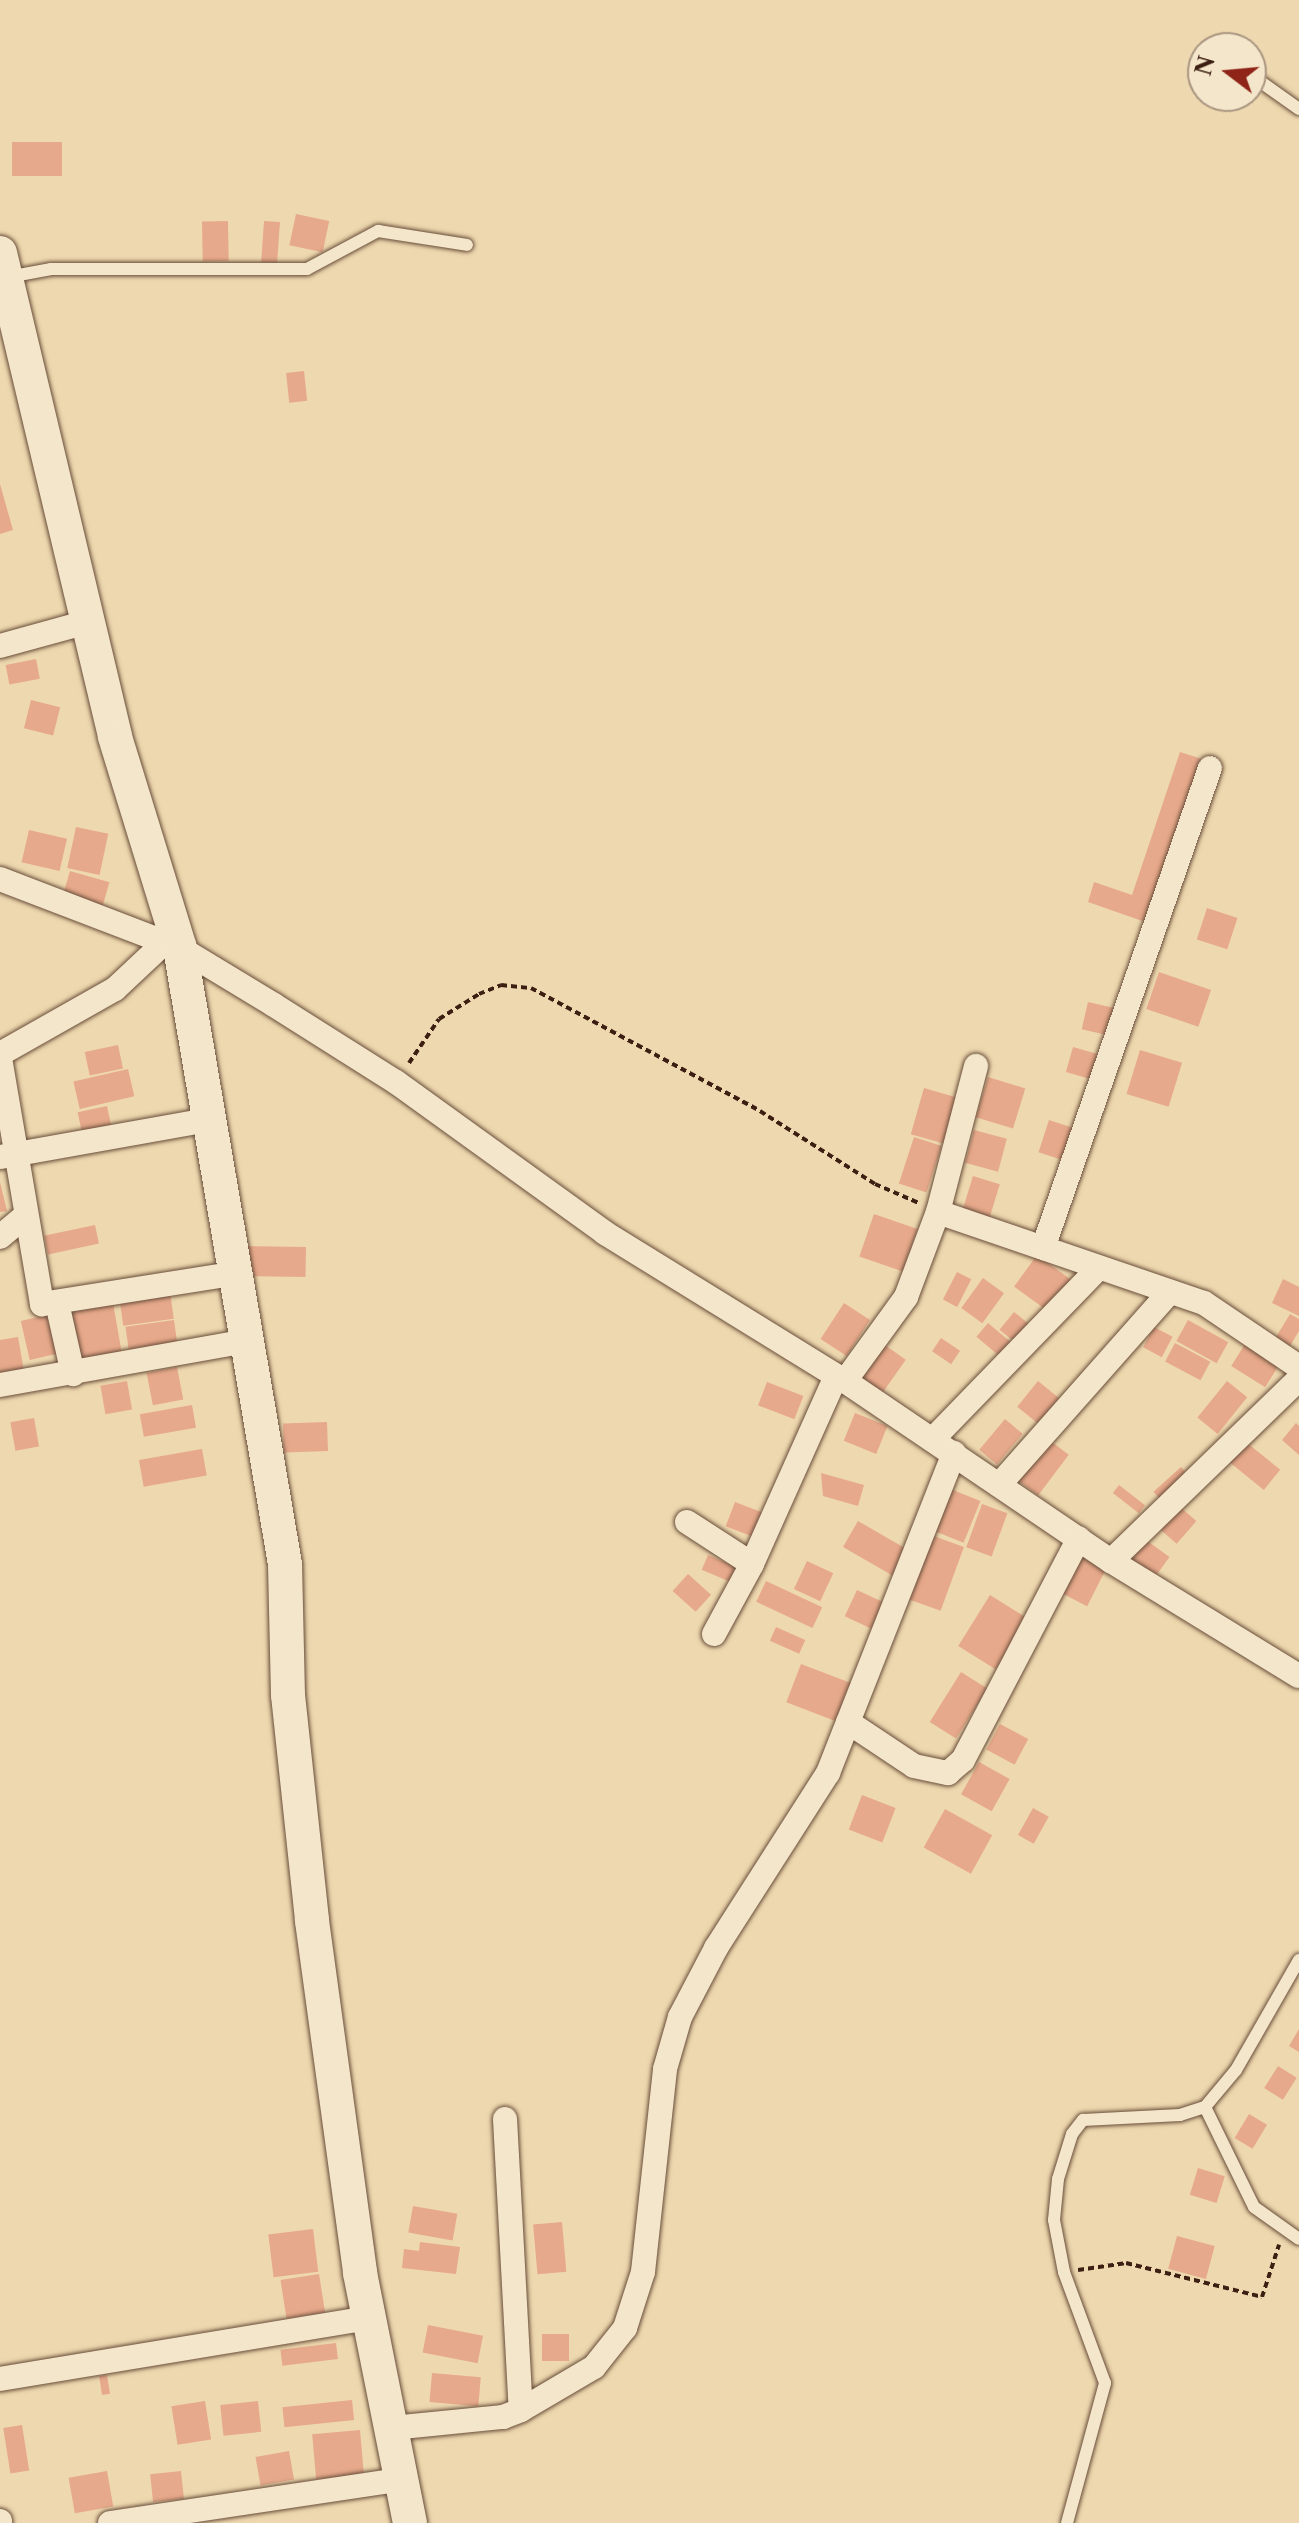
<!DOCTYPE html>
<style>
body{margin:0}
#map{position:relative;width:1299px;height:2523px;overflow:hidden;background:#eed8af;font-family:"Libre Caslon Text",serif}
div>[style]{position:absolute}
.building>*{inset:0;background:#e7a98b;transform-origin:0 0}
.path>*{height:4px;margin-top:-2px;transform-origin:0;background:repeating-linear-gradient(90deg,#3c1f12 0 6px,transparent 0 10px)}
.roads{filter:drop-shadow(0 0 2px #684d39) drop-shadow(0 0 2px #684d39)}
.lane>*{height:12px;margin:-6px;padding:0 6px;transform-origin:6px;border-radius:6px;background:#f4e6cb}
.street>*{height:24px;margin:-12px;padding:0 12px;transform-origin:12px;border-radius:12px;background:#f4e6cb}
.secondary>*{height:34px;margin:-17px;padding:0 17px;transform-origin:17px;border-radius:17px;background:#f4e6cb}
span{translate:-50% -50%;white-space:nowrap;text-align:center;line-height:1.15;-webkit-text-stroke:7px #f4e6cb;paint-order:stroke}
.north{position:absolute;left:1187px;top:32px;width:80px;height:80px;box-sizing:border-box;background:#f4e6cb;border:2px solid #aa9681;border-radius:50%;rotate:286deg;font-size:22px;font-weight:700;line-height:32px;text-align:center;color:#3c1f12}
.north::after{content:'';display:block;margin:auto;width:28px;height:36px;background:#8f2418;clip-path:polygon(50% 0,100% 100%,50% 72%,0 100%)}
</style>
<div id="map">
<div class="building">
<i style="left:12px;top:142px;width:50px;height:34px"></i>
<i style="left:296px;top:214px;width:34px;height:32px;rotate:12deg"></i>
<i style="left:228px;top:221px;width:40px;height:26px;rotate:89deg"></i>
<i style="left:264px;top:221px;width:16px;height:41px;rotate:4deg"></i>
<i style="left:304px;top:371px;width:30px;height:18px;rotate:84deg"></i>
<i style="clip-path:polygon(0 484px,13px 530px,0 534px)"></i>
<i style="left:36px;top:659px;width:20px;height:31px;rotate:79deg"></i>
<i style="left:31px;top:700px;width:30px;height:29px;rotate:14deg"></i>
<i style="clip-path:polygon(1180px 752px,1202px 759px,1148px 923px,1088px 902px,1094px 882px,1132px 895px)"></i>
<i style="left:76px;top:827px;width:33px;height:42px;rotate:12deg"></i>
<i style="left:29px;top:830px;width:39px;height:33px;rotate:13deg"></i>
<i style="left:70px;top:871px;width:41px;height:24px;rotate:16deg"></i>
<i style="left:1207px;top:908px;width:32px;height:33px;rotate:18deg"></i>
<i style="left:1159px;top:972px;width:55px;height:39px;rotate:19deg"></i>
<i style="left:1088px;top:1002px;width:27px;height:28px;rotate:13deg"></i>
<i style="left:118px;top:1045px;width:24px;height:34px;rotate:78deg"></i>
<i style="left:1073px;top:1047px;width:29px;height:26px;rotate:16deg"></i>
<i style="left:1140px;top:1050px;width:44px;height:46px;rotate:17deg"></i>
<i style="left:128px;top:1069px;width:28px;height:56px;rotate:77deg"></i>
<i style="left:988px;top:1077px;width:39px;height:42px;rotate:17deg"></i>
<i style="left:924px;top:1088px;width:35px;height:48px;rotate:16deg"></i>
<i style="left:107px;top:1106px;width:25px;height:30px;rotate:78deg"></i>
<i style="left:1049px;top:1120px;width:26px;height:34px;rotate:18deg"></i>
<i style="left:974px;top:1130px;width:34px;height:34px;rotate:15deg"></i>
<i style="left:914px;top:1137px;width:29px;height:49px;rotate:18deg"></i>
<i style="left:973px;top:1176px;width:28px;height:40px;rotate:17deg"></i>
<i style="clip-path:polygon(0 1182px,7px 1211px,0 1212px)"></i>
<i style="left:874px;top:1214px;width:46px;height:45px;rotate:19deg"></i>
<i style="left:95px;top:1225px;width:19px;height:52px;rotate:78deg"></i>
<i style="left:244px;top:1246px;width:62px;height:30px;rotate:1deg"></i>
<i style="left:1037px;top:1255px;width:42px;height:39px;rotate:36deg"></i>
<i style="left:957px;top:1272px;width:16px;height:31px;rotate:27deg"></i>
<i style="left:983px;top:1278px;width:26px;height:37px;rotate:36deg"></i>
<i style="clip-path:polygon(1283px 1279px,1299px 1287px,1299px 1316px,1272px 1303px)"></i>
<i style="left:170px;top:1292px;width:27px;height:51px;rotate:82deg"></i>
<i style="left:113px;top:1303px;width:51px;height:43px;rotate:80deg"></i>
<i style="left:844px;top:1303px;width:31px;height:43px;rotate:33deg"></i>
<i style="left:1014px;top:1312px;width:26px;height:23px;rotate:39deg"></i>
<i style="left:51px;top:1314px;width:40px;height:31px;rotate:77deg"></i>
<i style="clip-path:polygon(1290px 1314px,1299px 1319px,1299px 1331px,1290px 1346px,1276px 1337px)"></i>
<i style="left:174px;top:1320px;width:28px;height:49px;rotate:82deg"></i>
<i style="left:1188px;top:1320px;width:46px;height:24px;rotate:29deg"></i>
<i style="left:988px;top:1323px;width:38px;height:18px;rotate:40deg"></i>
<i style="left:1154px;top:1327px;width:21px;height:23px;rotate:28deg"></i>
<i style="clip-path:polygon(18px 1337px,24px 1371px,0 1375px,0 1340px)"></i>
<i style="left:941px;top:1338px;width:23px;height:16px;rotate:34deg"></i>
<i style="left:882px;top:1343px;width:29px;height:41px;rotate:35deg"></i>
<i style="left:1175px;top:1343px;width:40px;height:21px;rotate:28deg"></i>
<i style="left:1245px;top:1344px;width:40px;height:26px;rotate:32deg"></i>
<i style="left:177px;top:1367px;width:33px;height:31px;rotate:79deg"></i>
<i style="left:127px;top:1381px;width:29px;height:27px;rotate:80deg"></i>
<i style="left:1038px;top:1381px;width:27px;height:33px;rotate:39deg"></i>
<i style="left:1227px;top:1381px;width:26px;height:47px;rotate:39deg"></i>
<i style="left:767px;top:1382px;width:39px;height:25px;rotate:21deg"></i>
<i style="left:192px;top:1405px;width:23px;height:53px;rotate:80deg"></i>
<i style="left:855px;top:1413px;width:35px;height:30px;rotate:22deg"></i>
<i style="left:34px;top:1418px;width:29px;height:24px;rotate:80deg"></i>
<i style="left:1005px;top:1419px;width:23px;height:40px;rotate:40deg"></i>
<i style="left:327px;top:1422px;width:29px;height:44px;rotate:88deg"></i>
<i style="clip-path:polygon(1296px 1423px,1299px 1426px,1299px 1455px,1282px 1440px)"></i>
<i style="left:1048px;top:1439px;width:26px;height:51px;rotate:37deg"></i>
<i style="left:1246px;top:1442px;width:44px;height:26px;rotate:39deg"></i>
<i style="left:202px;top:1449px;width:27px;height:64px;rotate:80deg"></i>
<i style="left:1181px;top:1467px;width:12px;height:37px;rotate:48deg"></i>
<i style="clip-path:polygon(821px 1473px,864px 1485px,858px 1506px,823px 1496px)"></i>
<i style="left:1119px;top:1485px;width:33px;height:10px;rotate:38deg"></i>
<i style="left:948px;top:1488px;width:35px;height:45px;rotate:22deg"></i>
<i style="left:735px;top:1502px;width:30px;height:26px;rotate:21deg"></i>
<i style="left:982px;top:1504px;width:27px;height:46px;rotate:20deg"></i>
<i style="left:1179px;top:1506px;width:23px;height:30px;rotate:41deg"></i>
<i style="left:858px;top:1521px;width:59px;height:30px;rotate:30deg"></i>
<i style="left:931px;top:1535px;width:35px;height:68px;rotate:20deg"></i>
<i style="left:1146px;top:1540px;width:29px;height:24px;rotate:36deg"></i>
<i style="left:708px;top:1555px;width:30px;height:16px;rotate:23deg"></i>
<i style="left:1079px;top:1556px;width:30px;height:41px;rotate:27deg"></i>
<i style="left:807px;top:1561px;width:29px;height:31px;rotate:25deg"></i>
<i style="left:688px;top:1574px;width:31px;height:23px;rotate:42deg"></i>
<i style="left:766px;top:1581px;width:62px;height:23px;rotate:25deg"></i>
<i style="left:857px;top:1590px;width:29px;height:29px;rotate:25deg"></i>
<i style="left:990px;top:1595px;width:44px;height:60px;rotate:32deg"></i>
<i style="left:776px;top:1627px;width:32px;height:15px;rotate:24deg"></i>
<i style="left:801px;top:1664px;width:56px;height:41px;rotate:21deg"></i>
<i style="left:961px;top:1672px;width:31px;height:59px;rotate:32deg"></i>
<i style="left:1000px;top:1724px;width:32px;height:29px;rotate:28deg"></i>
<i style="left:979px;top:1762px;width:35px;height:37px;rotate:29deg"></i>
<i style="left:862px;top:1795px;width:36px;height:37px;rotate:21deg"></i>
<i style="left:1033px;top:1808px;width:18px;height:31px;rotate:29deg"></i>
<i style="left:945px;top:1809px;width:54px;height:44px;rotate:29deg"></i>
<i style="clip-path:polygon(1299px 2029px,1299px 2052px,1289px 2046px)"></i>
<i style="left:1278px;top:2066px;width:22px;height:26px;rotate:32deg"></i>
<i style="left:1249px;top:2114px;width:21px;height:28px;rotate:31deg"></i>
<i style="left:1198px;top:2168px;width:28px;height:28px;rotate:17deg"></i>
<i style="left:413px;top:2206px;width:45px;height:27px;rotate:10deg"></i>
<i style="left:562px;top:2222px;width:50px;height:29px;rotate:85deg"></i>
<i style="left:313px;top:2229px;width:43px;height:45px;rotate:83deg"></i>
<i style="left:1177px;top:2236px;width:39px;height:34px;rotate:15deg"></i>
<i style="clip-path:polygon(420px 2242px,460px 2247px,456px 2274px,402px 2268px,404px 2249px,419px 2251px)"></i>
<i style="left:319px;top:2274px;width:39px;height:39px;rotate:81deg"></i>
<i style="left:428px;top:2325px;width:56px;height:28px;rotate:11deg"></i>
<i style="left:542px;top:2334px;width:27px;height:27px"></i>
<i style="left:336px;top:2343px;width:16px;height:56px;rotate:83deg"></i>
<i style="left:432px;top:2373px;width:49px;height:29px;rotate:5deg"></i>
<i style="left:107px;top:2375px;width:19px;height:8px;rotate:81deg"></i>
<i style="left:352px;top:2400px;width:20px;height:70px;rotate:84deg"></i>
<i style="left:205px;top:2401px;width:39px;height:34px;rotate:81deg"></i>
<i style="left:258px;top:2401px;width:31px;height:38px;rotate:84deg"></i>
<i style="left:22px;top:2425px;width:46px;height:19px;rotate:81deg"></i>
<i style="left:360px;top:2430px;width:45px;height:48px;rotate:85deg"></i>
<i style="left:289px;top:2451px;width:29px;height:34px;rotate:80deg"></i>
<i style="left:107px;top:2471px;width:36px;height:39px;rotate:80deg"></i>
<i style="left:181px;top:2471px;width:28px;height:31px;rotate:84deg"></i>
</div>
<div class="path">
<i style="left:409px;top:1063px;width:53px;rotate:-55.7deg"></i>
<i style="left:439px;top:1019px;width:47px;rotate:-32deg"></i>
<i style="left:479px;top:994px;width:24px;rotate:-22deg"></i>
<i style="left:501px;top:985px;width:30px;rotate:6deg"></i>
<i style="left:531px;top:988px;width:260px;rotate:28.2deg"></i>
<i style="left:760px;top:1111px;width:136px;rotate:32.4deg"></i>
<i style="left:875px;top:1184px;width:48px;rotate:23.4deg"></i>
<i style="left:1078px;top:2270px;width:49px;rotate:-8.3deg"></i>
<i style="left:1126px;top:2263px;width:140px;rotate:14deg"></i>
<i style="left:1262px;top:2297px;width:55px;rotate:-71.9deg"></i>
</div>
<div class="roads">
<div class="lane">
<i style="left:1213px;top:47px;width:1px;rotate:45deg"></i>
<i style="left:1251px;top:75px;width:59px;rotate:35.3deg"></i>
<i style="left:8px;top:277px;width:44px;rotate:-10.5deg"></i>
<i style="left:51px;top:269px;width:256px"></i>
<i style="left:307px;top:269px;width:81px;rotate:-28.2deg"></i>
<i style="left:378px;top:231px;width:90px;rotate:8.9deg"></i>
<i style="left:1205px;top:2107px;width:111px;rotate:63.9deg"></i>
<i style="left:1254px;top:2207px;width:55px;rotate:35.4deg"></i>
<i style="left:1067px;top:2523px;width:145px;rotate:-74.8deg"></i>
<i style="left:1105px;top:2383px;width:118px;rotate:-110.3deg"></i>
<i style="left:1064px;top:2272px;width:53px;rotate:-100.9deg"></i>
<i style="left:1054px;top:2220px;width:41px;rotate:-84.4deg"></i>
<i style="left:1058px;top:2179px;width:47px;rotate:-72.7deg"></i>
<i style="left:1072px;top:2134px;width:18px;rotate:-52deg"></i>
<i style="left:1083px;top:2120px;width:97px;rotate:-3deg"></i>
<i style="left:1180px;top:2115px;width:26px;rotate:-18deg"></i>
<i style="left:1205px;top:2107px;width:48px;rotate:-50deg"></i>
<i style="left:1236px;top:2070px;width:127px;rotate:-60.2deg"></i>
</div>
<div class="street">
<i style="left:0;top:646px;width:90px;rotate:-15.4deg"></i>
<i style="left:0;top:879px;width:193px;rotate:21deg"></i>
<i style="left:180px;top:948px;width:110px;rotate:31.2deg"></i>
<i style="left:274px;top:1005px;width:144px;rotate:32.3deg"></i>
<i style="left:396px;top:1082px;width:258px;rotate:35.8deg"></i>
<i style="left:605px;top:1233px;width:282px;rotate:31.7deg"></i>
<i style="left:845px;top:1381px;width:321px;rotate:34.1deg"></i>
<i style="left:1111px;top:1561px;width:220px;rotate:31.5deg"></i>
<i style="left:0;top:1054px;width:132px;rotate:-29.5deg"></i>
<i style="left:115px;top:989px;width:69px;rotate:-43.2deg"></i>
<i style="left:0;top:1058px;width:250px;rotate:80.3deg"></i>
<i style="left:42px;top:1304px;width:192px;rotate:-9deg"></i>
<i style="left:0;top:1157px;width:211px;rotate:-10.1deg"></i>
<i style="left:938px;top:1212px;width:281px;rotate:18.9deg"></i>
<i style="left:1204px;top:1303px;width:115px;rotate:34deg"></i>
<i style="left:0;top:1237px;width:33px;rotate:-40deg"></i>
<i style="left:1043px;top:1248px;width:508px;rotate:-70.82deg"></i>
<i style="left:57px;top:1303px;width:73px;rotate:77.3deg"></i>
<i style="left:845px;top:1381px;width:104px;rotate:-54deg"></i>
<i style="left:906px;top:1297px;width:91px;rotate:-69.4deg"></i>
<i style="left:938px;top:1212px;width:151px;rotate:-75.4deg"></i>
<i style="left:0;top:1385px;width:252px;rotate:-10.1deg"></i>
<i style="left:933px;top:1439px;width:235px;rotate:-45.9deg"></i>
<i style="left:999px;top:1485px;width:256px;rotate:-48.5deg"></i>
<i style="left:687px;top:1522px;width:77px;rotate:32.9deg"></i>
<i style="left:1111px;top:1561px;width:262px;rotate:-44.1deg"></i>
<i style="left:714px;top:1634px;width:80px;rotate:-61.5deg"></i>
<i style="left:752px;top:1564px;width:206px;rotate:-65.9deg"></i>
<i style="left:848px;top:1722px;width:79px;rotate:33.7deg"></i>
<i style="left:914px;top:1766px;width:35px;rotate:12deg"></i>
<i style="left:948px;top:1773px;width:20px;rotate:-41deg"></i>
<i style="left:963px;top:1760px;width:250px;rotate:-62.4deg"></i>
<i style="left:505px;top:2119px;width:291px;rotate:86.9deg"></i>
<i style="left:0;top:2379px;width:373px;rotate:-9.4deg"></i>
<i style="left:392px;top:2428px;width:112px;rotate:-5.7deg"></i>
<i style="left:503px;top:2417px;width:19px;rotate:-21deg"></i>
<i style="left:521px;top:2410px;width:85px;rotate:-30.5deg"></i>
<i style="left:594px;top:2367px;width:50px;rotate:-51.5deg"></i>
<i style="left:625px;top:2328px;width:59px;rotate:-72.2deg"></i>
<i style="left:643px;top:2272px;width:204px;rotate:-83.8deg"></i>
<i style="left:665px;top:2069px;width:54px;rotate:-73.9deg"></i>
<i style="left:680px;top:2017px;width:78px;rotate:-62.4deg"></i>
<i style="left:716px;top:1948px;width:208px;rotate:-57.4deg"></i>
<i style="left:828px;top:1773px;width:344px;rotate:-68.5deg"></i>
<i style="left:0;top:2521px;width:2px;rotate:90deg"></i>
<i style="left:110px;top:2523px;width:296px;rotate:-8.5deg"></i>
</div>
<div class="secondary">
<i style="left:0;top:253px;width:497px;rotate:76.6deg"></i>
<i style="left:115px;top:737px;width:221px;rotate:72.9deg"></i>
<i style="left:180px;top:948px;width:625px;rotate:80.33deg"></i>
<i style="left:285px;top:1564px;width:131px;rotate:88.7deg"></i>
<i style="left:288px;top:1695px;width:227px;rotate:83.9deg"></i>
<i style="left:312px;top:1921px;width:355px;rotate:82.2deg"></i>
<i style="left:360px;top:2273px;width:255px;rotate:78.7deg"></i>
</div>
</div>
<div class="north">N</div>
</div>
